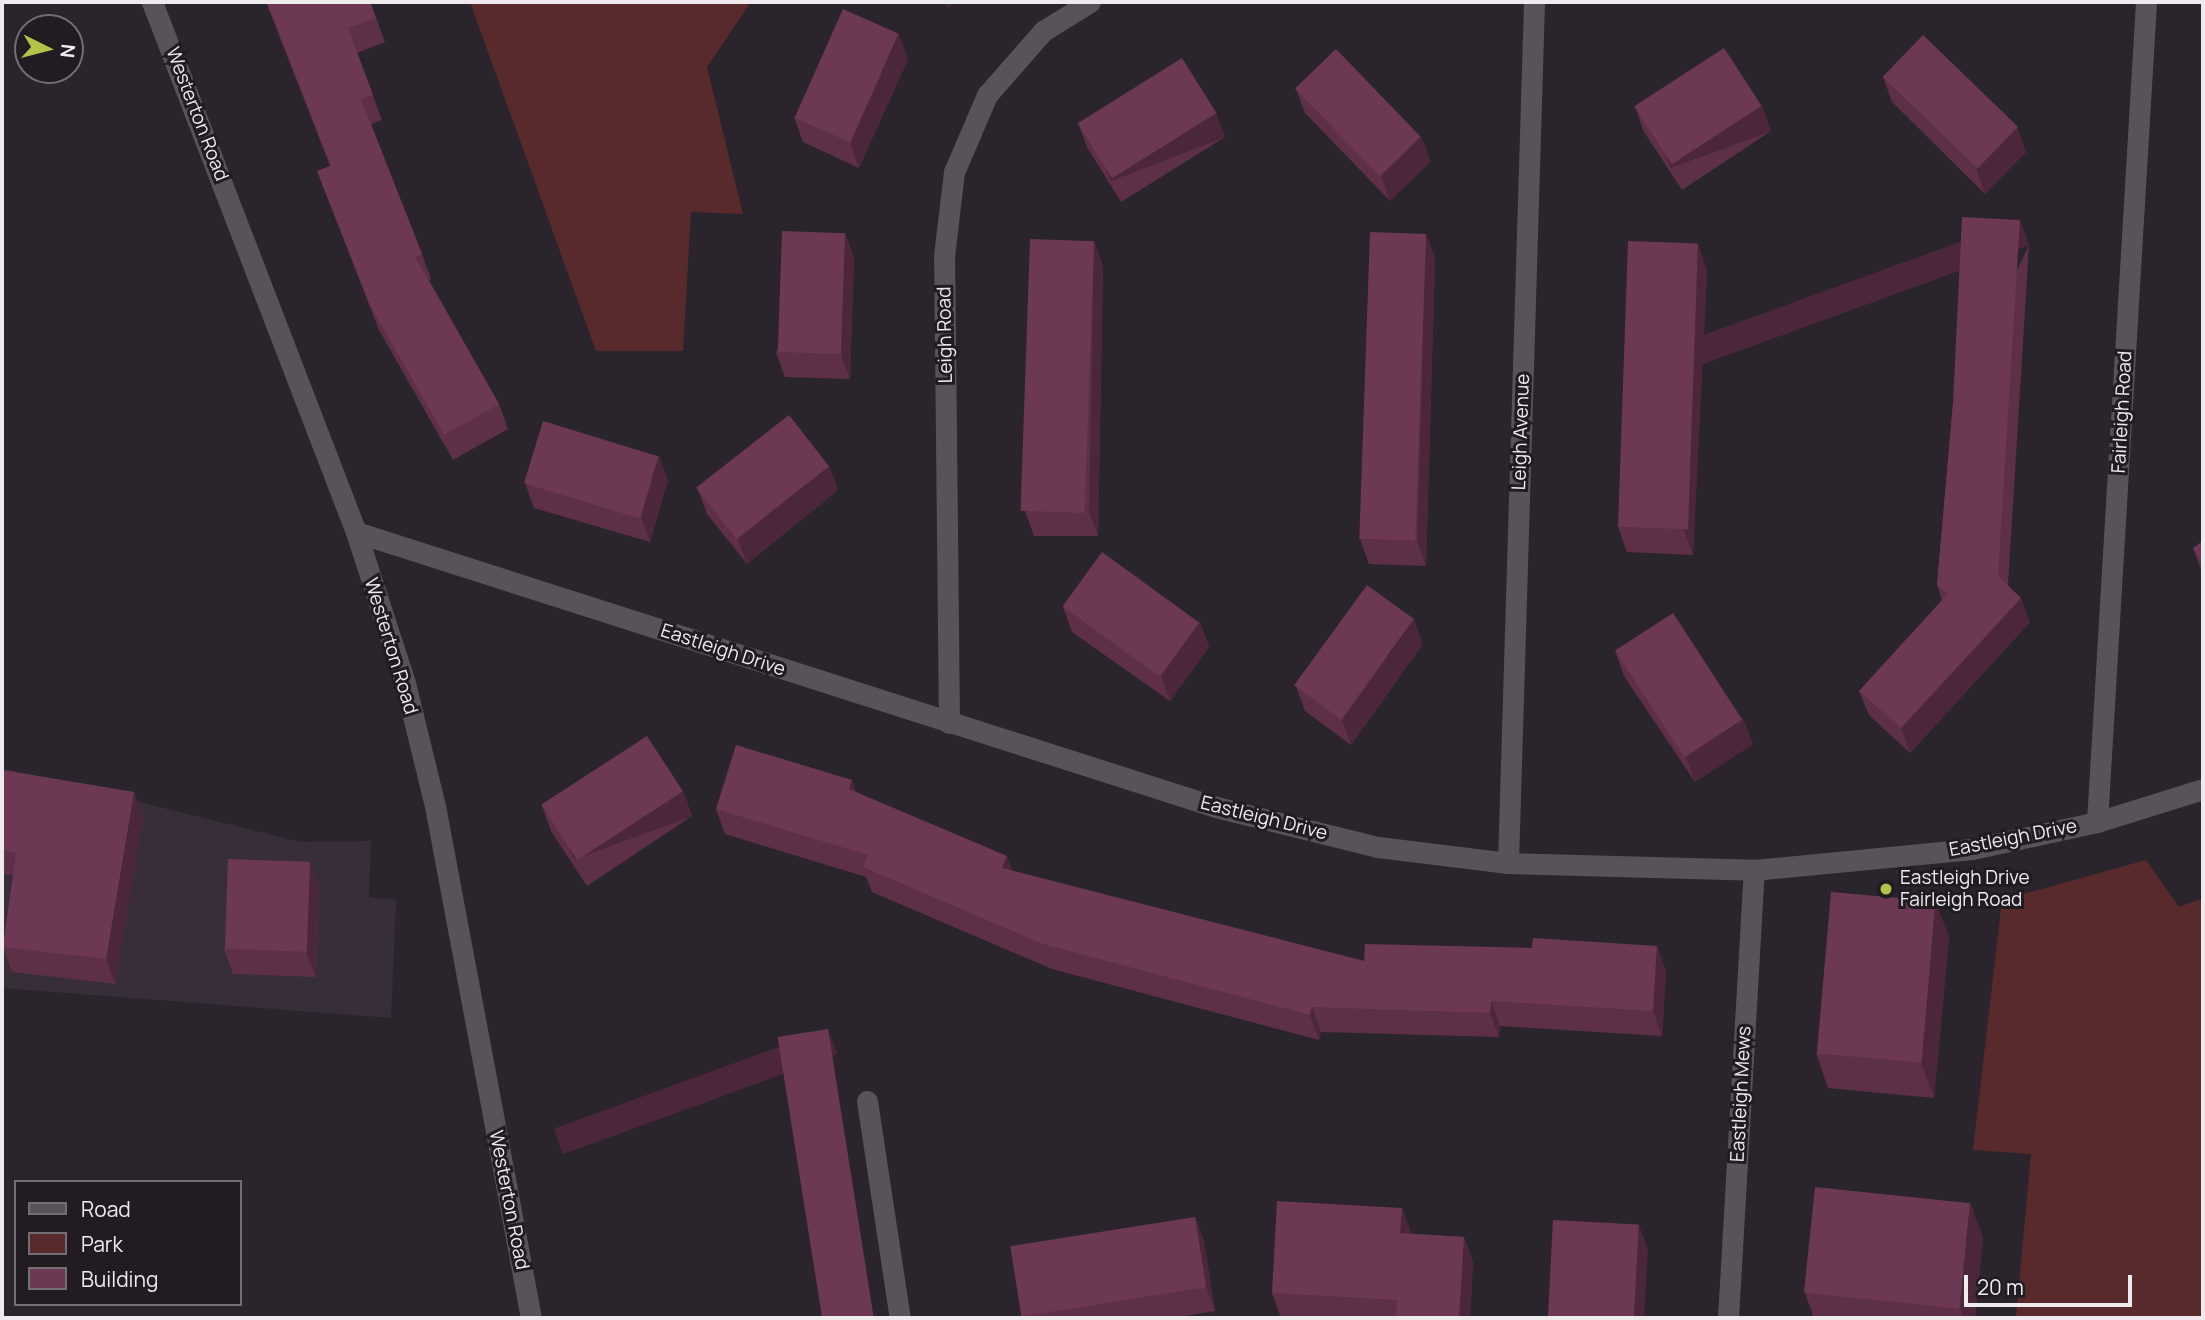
<!DOCTYPE html>
<style>
body{margin:0}
#map{position:relative;width:2205px;height:1320px;overflow:hidden;background:#2a252c;font-family:Manrope,sans-serif}
div>[style]{position:absolute}
.built>*{inset:0;background:#372e3a}
.green>*{inset:0;background:#592a2b}
.service>*{height:21px;margin:-10.5px;padding:0 10.5px;transform-origin:10.5px;border-radius:10.5px;background:#58535a}
.minor>*{height:21px;margin:-10.5px;padding:0 10.5px;transform-origin:10.5px;border-radius:10.5px;background:#58535a}
.tertiary>*{height:21px;margin:-10.5px;padding:0 10.5px;transform-origin:10.5px;border-radius:10.5px;background:#58535a}
.wall>*{inset:0;background:#5d3048}
.shaded-wall>*{inset:0;background:#4c273b;transform-origin:0 0}
.building>*{inset:0;background:#6c3854;transform-origin:0 0}
.dots>*{width:19px;height:19px;translate:-50% -50%;box-sizing:border-box;border:4px solid #201c22;border-radius:50%}
span{translate:-50% -50%;white-space:nowrap;text-align:center;line-height:1.15;-webkit-text-stroke:6px #201c22;paint-order:stroke}
.street-label{font-size:19px;color:#eeebef}
.poi-label{font-size:19px;color:#eeebef}
.left{translate:0 -50%;text-align:left}
.frame{position:absolute;inset:0;border:4px solid #eeebef;pointer-events:none}
.legend{position:absolute;left:14px;top:1180px;width:228px;height:126px;box-sizing:border-box;background:#201c22;border:2px solid #726f74;margin:0;padding:9px 12px;list-style:none;font-size:21px;color:#eeebef}
.legend li{display:flex;align-items:center;gap:14px;height:35px}
.legend b{width:35px;border:2px solid #726f74}
.north{position:absolute;left:14px;top:14px;width:70px;height:70px;box-sizing:border-box;background:#201c22;border:2px solid #726f74;border-radius:50%;rotate:96deg;font-size:19px;font-weight:700;line-height:28px;text-align:center;color:#eeebef}
.north::after{content:'';display:block;margin:auto;width:24px;height:32px;background:#b5c24a;clip-path:polygon(50% 0,100% 100%,50% 72%,0 100%)}
.scale{position:absolute;left:1964px;top:1275px;width:168px;height:32px;box-sizing:border-box;border:4px solid #eeebef;border-top:0;padding-left:9px;font-size:21px;line-height:24px;white-space:nowrap;color:#eeebef;-webkit-text-stroke:5px #201c22;paint-order:stroke}
</style>
<div id="map">
<div class="built">
<i style="clip-path:polygon(2px 768px,300px 842px,371px 841px,369px 897px,396px 900px,391px 1018px,2px 988px)"></i>
</div>
<div class="green">
<i style="clip-path:polygon(470px 2px,751px 2px,707px 67px,743px 214px,691px 212px,683px 351px,596px 351px)"></i>
<i style="clip-path:polygon(2146px 860px,2179px 907px,2203px 898px,2203px 1318px,2016px 1318px,2031px 1154px,1973px 1150px,2002px 900px)"></i>
</div>
<div class="service">
<i style="left:867px;top:1101px;width:219px;rotate:81.4deg"></i>
</div>
<div class="minor">
<i style="left:356px;top:532px;width:903px;rotate:17.73deg"></i>
<i style="left:1216px;top:807px;width:167px;rotate:13.9deg"></i>
<i style="left:1378px;top:847px;width:131px;rotate:7deg"></i>
<i style="left:1508px;top:863px;width:246px;rotate:1.6deg"></i>
<i style="left:1754px;top:870px;width:219px;rotate:-5.5deg"></i>
<i style="left:1972px;top:849px;width:128px;rotate:-12.2deg"></i>
<i style="left:2097px;top:822px;width:111px;rotate:-17.3deg"></i>
<i style="left:949px;top:723px;width:467px;rotate:-90.6deg"></i>
<i style="left:944px;top:256px;width:85px;rotate:-83.2deg"></i>
<i style="left:954px;top:172px;width:84px;rotate:-66.8deg"></i>
<i style="left:987px;top:95px;width:85px;rotate:-48.8deg"></i>
<i style="left:1043px;top:31px;width:55px;rotate:-31.7deg"></i>
<i style="left:2097px;top:822px;width:821px;rotate:-86.58deg"></i>
<i style="left:1508px;top:863px;width:861px;rotate:-88.27deg"></i>
<i style="left:1728px;top:1318px;width:449px;rotate:-86.7deg"></i>
</div>
<div class="tertiary">
<i style="left:152px;top:2px;width:568px;rotate:68.95deg"></i>
<i style="left:356px;top:532px;width:159px;rotate:72deg"></i>
<i style="left:405px;top:683px;width:127px;rotate:76.3deg"></i>
<i style="left:435px;top:806px;width:521px;rotate:79.38deg"></i>
</div>
<div class="wall">
<i style="clip-path:polygon(266px 2px,370px 2px,385px 42px,357px 53px,382px 120px,371px 124px,422px 254px,431px 279px,429px 280px,499px 404px,508px 429px,453px 460px,379px 330px,317px 171px,330px 166px)"></i>
<i style="clip-path:polygon(908px 59px,859px 168px,803px 142px,794px 117px)"></i>
<i style="clip-path:polygon(1883px 77px,2017px 127px,2026px 152px,1985px 194px,1892px 102px)"></i>
<i style="clip-path:polygon(1296px 89px,1431px 161px,1390px 201px,1305px 113px)"></i>
<i style="clip-path:polygon(1762px 106px,1771px 131px,1682px 190px,1644px 132px,1635px 107px)"></i>
<i style="clip-path:polygon(1216px 113px,1225px 137px,1121px 202px,1087px 147px,1078px 123px)"></i>
<i style="clip-path:polygon(845px 233px,854px 258px,850px 379px,785px 377px,776px 352px)"></i>
<i style="clip-path:polygon(1426px 234px,1435px 258px,1426px 566px,1369px 564px,1360px 539px)"></i>
<i style="clip-path:polygon(1094px 241px,1103px 266px,1098px 536px,1034px 536px,1025px 511px)"></i>
<i style="clip-path:polygon(2029px 245px,2008px 585px,2030px 622px,1910px 753px,1869px 715px,1859px 691px,1942px 600px,1937px 585px,1953px 403px)"></i>
<i style="clip-path:polygon(1707px 269px,1693px 555px,1627px 552px,1618px 527px)"></i>
<i style="clip-path:polygon(829px 466px,838px 490px,747px 564px,707px 514px,698px 490px)"></i>
<i style="clip-path:polygon(668px 480px,650px 542px,534px 508px,525px 483px)"></i>
<i style="clip-path:polygon(2203px 541px,2203px 575px,2193px 548px)"></i>
<i style="clip-path:polygon(1063px 607px,1200px 622px,1209px 647px,1170px 701px,1072px 632px)"></i>
<i style="clip-path:polygon(1423px 644px,1351px 745px,1305px 711px,1296px 687px)"></i>
<i style="clip-path:polygon(1615px 651px,1743px 719px,1753px 744px,1695px 782px,1624px 676px)"></i>
<i style="clip-path:polygon(2px 770px,134px 792px,143px 817px,115px 984px,12px 972px,3px 947px,13px 875px,2px 874px)"></i>
<i style="clip-path:polygon(683px 791px,692px 816px,587px 886px,551px 831px,542px 806px)"></i>
<i style="clip-path:polygon(856px 792px,1012px 871px,1364px 961px,1666px 971px,1662px 1036px,1500px 1026px,1499px 1037px,1321px 1032px,1319px 1040px,1052px 969px,872px 892px,866px 877px,725px 834px,716px 809px)"></i>
<i style="clip-path:polygon(310px 862px,319px 887px,316px 977px,233px 974px,224px 949px)"></i>
<i style="clip-path:polygon(1949px 937px,1934px 1098px,1828px 1088px,1816px 1053px)"></i>
<i style="clip-path:polygon(1402px 1208px,1411px 1234px,1464px 1237px,1473px 1262px,1470px 1318px,1281px 1318px,1272px 1293px)"></i>
<i style="clip-path:polygon(1195px 1217px,1204px 1241px,1215px 1311px,1173px 1318px,1022px 1318px,1022px 1316px)"></i>
<i style="clip-path:polygon(1983px 1237px,1975px 1318px,1814px 1318px,1805px 1293px)"></i>
</div>
<div class="shaded-wall">
<i style="clip-path:polygon(946px 2px,955px 2px,948px 8px)"></i>
<i style="clip-path:polygon(899px 34px,908px 59px,859px 168px,850px 143px)"></i>
<i style="left:1762px;top:106px;width:27px;height:107px;rotate:70deg"></i>
<i style="left:1216px;top:113px;width:26px;height:123px;rotate:69deg"></i>
<i style="clip-path:polygon(2017px 127px,2026px 152px,1985px 194px,1976px 169px)"></i>
<i style="clip-path:polygon(1421px 136px,1431px 161px,1390px 201px,1381px 176px)"></i>
<i style="left:2020px;top:220px;width:27px;height:357px;rotate:70deg"></i>
<i style="clip-path:polygon(845px 233px,854px 258px,850px 379px,841px 355px)"></i>
<i style="clip-path:polygon(1426px 234px,1435px 258px,1426px 566px,1417px 541px)"></i>
<i style="clip-path:polygon(1094px 241px,1103px 266px,1098px 536px,1089px 511px)"></i>
<i style="clip-path:polygon(1698px 244px,1707px 269px,1693px 555px,1684px 530px)"></i>
<i style="clip-path:polygon(659px 456px,668px 480px,650px 542px,641px 517px)"></i>
<i style="clip-path:polygon(829px 466px,838px 490px,747px 564px,738px 539px)"></i>
<i style="clip-path:polygon(2021px 598px,2030px 622px,1910px 753px,1901px 728px)"></i>
<i style="clip-path:polygon(1414px 619px,1423px 644px,1351px 745px,1342px 720px)"></i>
<i style="clip-path:polygon(1200px 622px,1209px 647px,1170px 701px,1161px 676px)"></i>
<i style="clip-path:polygon(1743px 719px,1753px 744px,1695px 782px,1686px 757px)"></i>
<i style="clip-path:polygon(852px 780px,861px 805px,849px 789px)"></i>
<i style="left:683px;top:791px;width:27px;height:126px;rotate:70deg"></i>
<i style="clip-path:polygon(134px 792px,143px 817px,115px 984px,106px 959px)"></i>
<i style="clip-path:polygon(1007px 856px,1016px 881px,1002px 868px)"></i>
<i style="clip-path:polygon(310px 862px,319px 887px,316px 977px,306px 952px)"></i>
<i style="clip-path:polygon(1936px 902px,1949px 937px,1934px 1098px,1921px 1063px)"></i>
<i style="clip-path:polygon(1657px 946px,1666px 971px,1662px 1036px,1653px 1011px)"></i>
<i style="clip-path:polygon(1491px 1001px,1500px 1026px,1499px 1037px,1490px 1013px)"></i>
<i style="clip-path:polygon(1312px 1007px,1321px 1032px,1319px 1040px,1310px 1015px)"></i>
<i style="left:828px;top:1029px;width:27px;height:292px;rotate:70deg"></i>
<i style="clip-path:polygon(1970px 1202px,1983px 1237px,1975px 1318px,1964px 1318px,1960px 1308px)"></i>
<i style="clip-path:polygon(1402px 1208px,1411px 1233px,1409px 1258px,1400px 1233px)"></i>
<i style="clip-path:polygon(1195px 1217px,1204px 1241px,1215px 1311px,1206px 1287px)"></i>
<i style="clip-path:polygon(1639px 1225px,1648px 1250px,1644px 1318px,1634px 1318px)"></i>
<i style="clip-path:polygon(1464px 1237px,1473px 1262px,1470px 1318px,1459px 1318px)"></i>
</div>
<div class="building">
<i style="clip-path:polygon(267px 2px,370px 2px,376px 18px,348px 28px,373px 95px,361px 99px,422px 254px,415px 257px,499px 404px,444px 435px,370px 305px,317px 171px,331px 166px)"></i>
<i style="left:843px;top:9px;width:61px;height:119px;rotate:24deg"></i>
<i style="left:1923px;top:35px;width:132px;height:58px;rotate:44deg"></i>
<i style="left:1724px;top:48px;width:69px;height:107px;rotate:57deg"></i>
<i style="left:1336px;top:49px;width:122px;height:57px;rotate:46deg"></i>
<i style="left:1182px;top:58px;width:65px;height:123px;rotate:58deg"></i>
<i style="clip-path:polygon(1962px 217px,2020px 220px,1998px 576px,2021px 598px,1901px 728px,1859px 691px,1948px 594px,1937px 585px,1953px 403px)"></i>
<i style="left:782px;top:231px;width:63px;height:121px;rotate:2deg"></i>
<i style="left:1370px;top:232px;width:56px;height:307px;rotate:2deg"></i>
<i style="left:1030px;top:239px;width:64px;height:272px;rotate:2deg"></i>
<i style="left:1628px;top:241px;width:70px;height:286px;rotate:2deg"></i>
<i style="left:789px;top:415px;width:65px;height:118px;rotate:52deg"></i>
<i style="clip-path:polygon(2203px 420px,2203px 458px,2201px 458px)"></i>
<i style="left:543px;top:421px;width:121px;height:65px;rotate:17deg"></i>
<i style="clip-path:polygon(2203px 541px,2203px 565px,2193px 548px)"></i>
<i style="left:1102px;top:552px;width:120px;height:67px;rotate:36deg"></i>
<i style="left:1367px;top:585px;width:58px;height:124px;rotate:36deg"></i>
<i style="left:1673px;top:613px;width:127px;height:69px;rotate:57deg"></i>
<i style="left:647px;top:736px;width:66px;height:126px;rotate:57deg"></i>
<i style="clip-path:polygon(736px 745px,852px 780px,849px 789px,1007px 856px,1002px 868px,1364px 961px,1365px 944px,1532px 948px,1533px 938px,1657px 946px,1653px 1011px,1491px 1001px,1490px 1013px,1312px 1007px,1310px 1015px,1043px 944px,863px 867px,868px 855px,716px 809px)"></i>
<i style="clip-path:polygon(2px 770px,134px 792px,106px 959px,3px 947px,16px 853px,2px 850px)"></i>
<i style="left:228px;top:859px;width:82px;height:90px;rotate:2deg"></i>
<i style="left:1831px;top:892px;width:105px;height:162px;rotate:5deg"></i>
<i style="left:828px;top:1029px;width:292px;height:51px;rotate:81deg"></i>
<i style="left:1815px;top:1187px;width:156px;height:106px;rotate:6deg"></i>
<i style="clip-path:polygon(1277px 1201px,1402px 1208px,1400px 1233px,1464px 1237px,1459px 1318px,1396px 1318px,1397px 1300px,1272px 1293px)"></i>
<i style="left:1195px;top:1217px;width:71px;height:187px;rotate:81deg"></i>
<i style="left:1553px;top:1220px;width:86px;height:98px;rotate:3deg"></i>
</div>
<div class="dots">
<i style="left:1886px;top:889px;background:#b5c24a"></i>
</div>
<div class="street-label">
<span style="left:197px;top:114px;rotate:69deg">Westerton Road</span>
<span style="left:945px;top:335px;rotate:-91deg">Leigh Road</span>
<span style="left:2122px;top:412px;rotate:-87deg">Fairleigh Road</span>
<span style="left:1521px;top:432px;rotate:-88deg">Leigh Avenue</span>
<span style="left:391px;top:646px;rotate:73deg">Westerton Road</span>
<span style="left:723px;top:650px;rotate:18deg">Eastleigh Drive</span>
<span style="left:1264px;top:818px;rotate:14deg">Eastleigh Drive</span>
<span style="left:2013px;top:838px;rotate:-11deg">Eastleigh Drive</span>
<span style="left:1741px;top:1094px;rotate:-87deg">Eastleigh Mews</span>
<span style="left:509px;top:1200px;rotate:79deg">Westerton Road</span>
</div>
<div class="poi-label">
<span class="left" style="left:1900px;top:889px">Eastleigh Drive<br>Fairleigh Road</span>
</div>
<div class="frame"></div>
<ul class="legend">
<li><b style="height:9px;background:#58535a"></b>Road</li>
<li><b style="height:19px;background:#592a2b"></b>Park</li>
<li><b style="height:19px;background:#6c3854"></b>Building</li>
</ul>
<div class="north">N</div>
<div class="scale">20 m</div>
</div>
